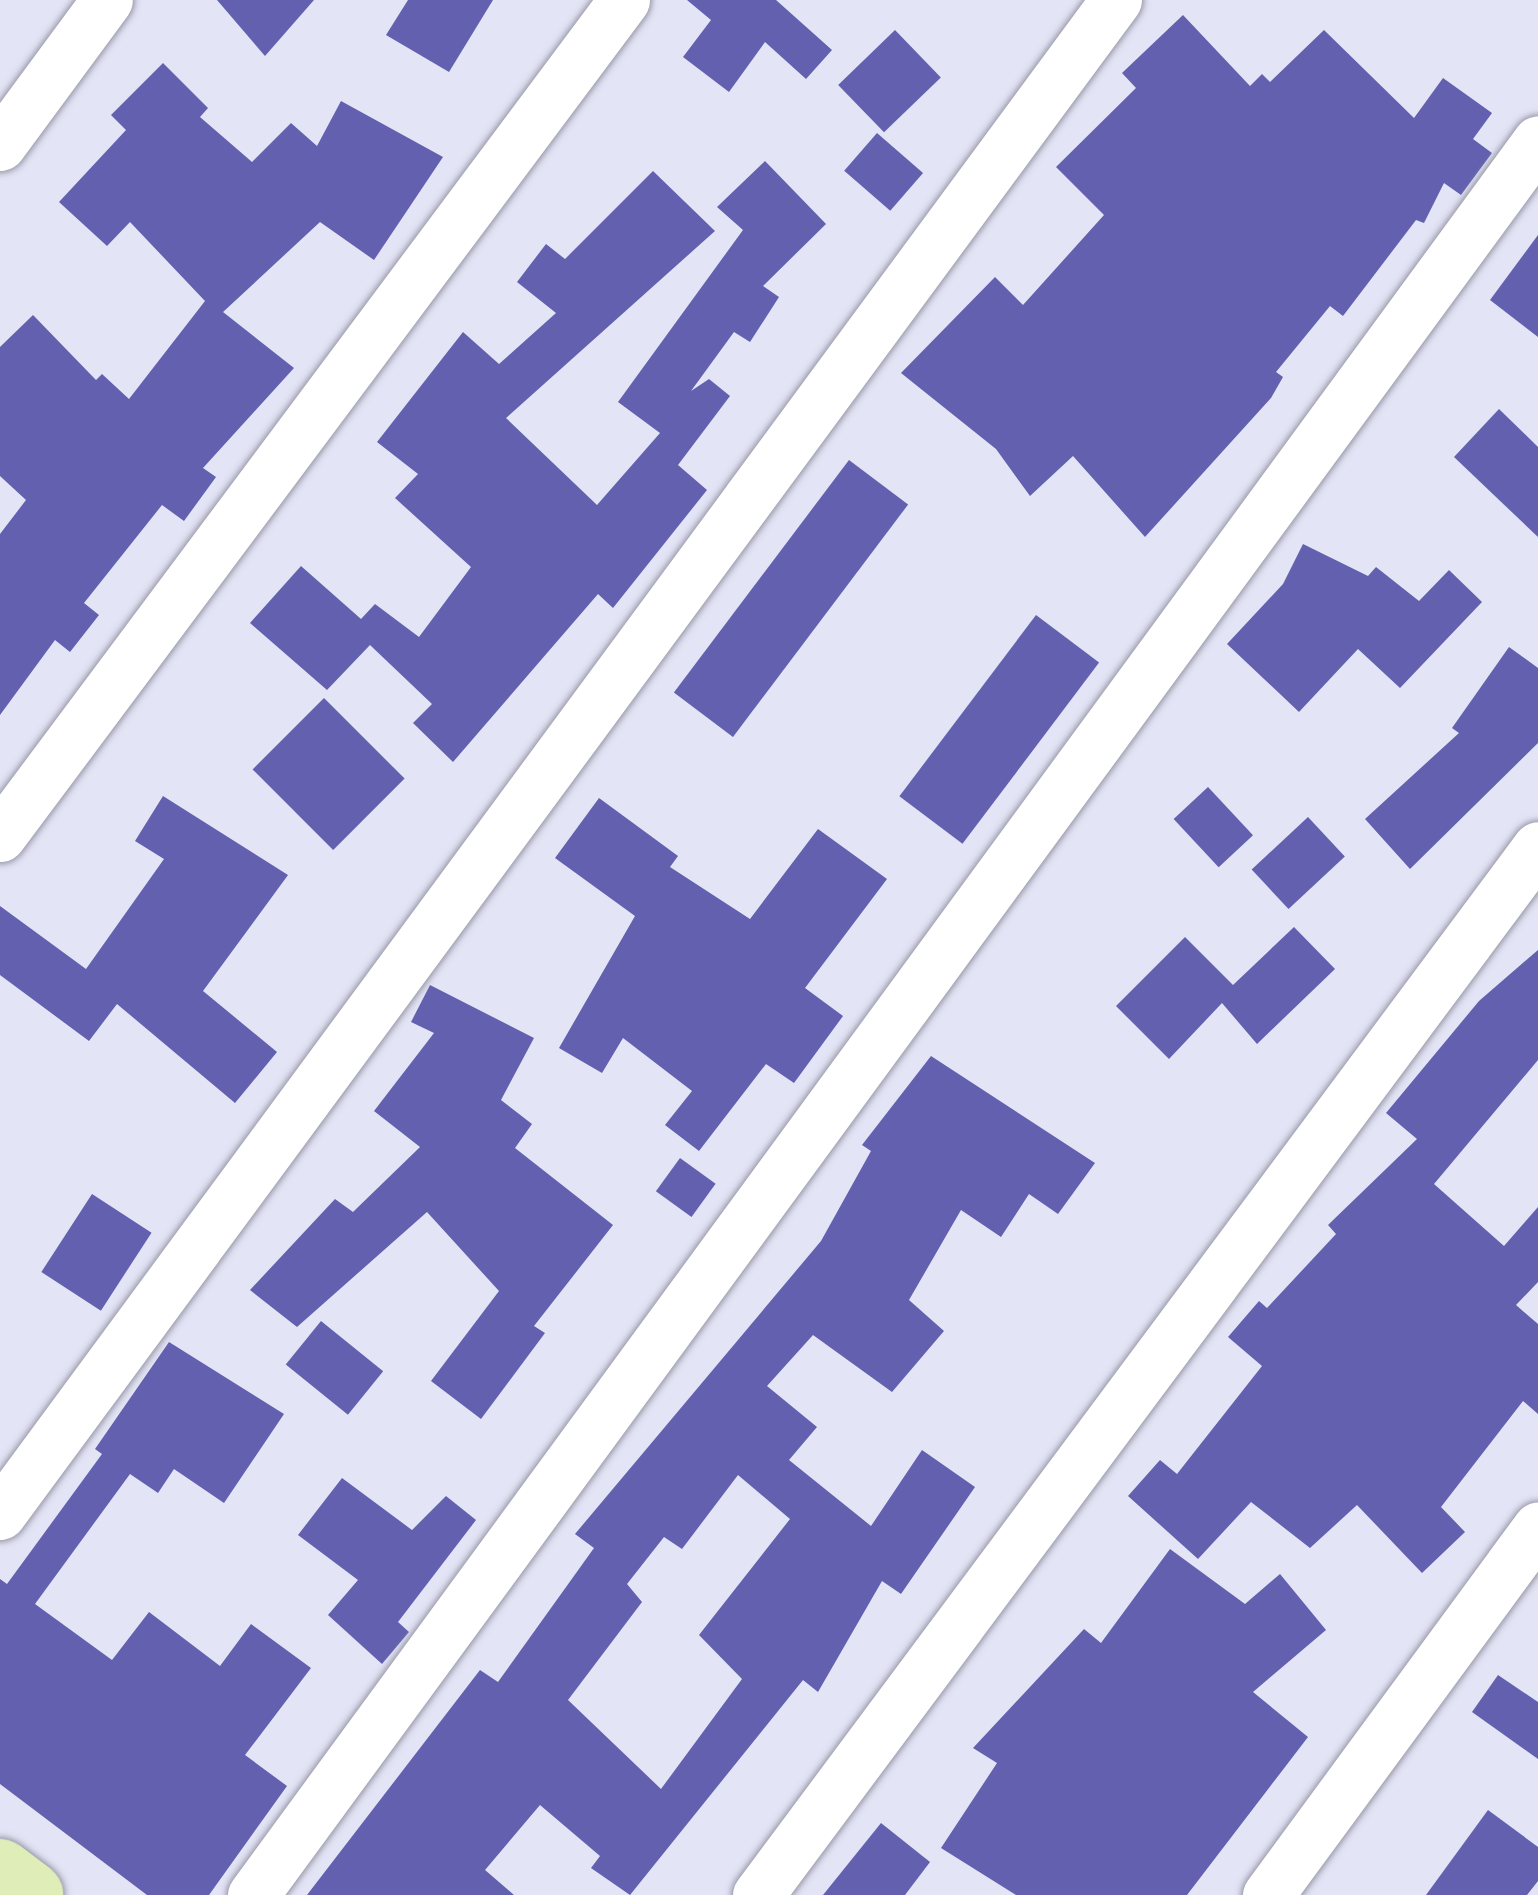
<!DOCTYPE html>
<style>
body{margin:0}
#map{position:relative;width:1538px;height:1895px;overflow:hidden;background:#e3e4f5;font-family:"DejaVu Sans",sans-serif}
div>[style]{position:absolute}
.building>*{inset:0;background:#6260af;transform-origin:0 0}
.roads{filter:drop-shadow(0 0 3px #9899a9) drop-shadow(0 0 3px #9899a9)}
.minor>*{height:51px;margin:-25.5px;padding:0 25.5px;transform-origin:25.5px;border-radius:25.5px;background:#fff}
.primary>*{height:66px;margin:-33px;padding:0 33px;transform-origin:33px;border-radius:33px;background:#dfeeb9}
span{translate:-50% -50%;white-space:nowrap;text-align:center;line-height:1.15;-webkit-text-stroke:9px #fff;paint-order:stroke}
</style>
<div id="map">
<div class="building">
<i style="clip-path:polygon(217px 0,314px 0,265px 56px)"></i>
<i style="clip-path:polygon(408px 0,493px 0,449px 72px,386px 35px)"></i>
<i style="clip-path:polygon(687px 0,776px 0,832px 50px,806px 79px,765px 42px,729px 92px,683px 57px,711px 20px)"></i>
<i style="clip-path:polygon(1183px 15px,1250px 86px,1262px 74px,1270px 82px,1324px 30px,1414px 118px,1443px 78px,1492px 113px,1473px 139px,1492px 153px,1461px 195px,1444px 183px,1424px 223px,1416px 220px,1343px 316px,1330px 306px,1276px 372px,1283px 377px,1271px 398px,1145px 537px,1073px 456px,1030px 496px,996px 449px,901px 373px,995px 277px,1023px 305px,1104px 215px,1056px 167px,1136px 88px,1122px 73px)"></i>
<i style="left:895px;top:30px;width:66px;height:79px;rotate:46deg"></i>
<i style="clip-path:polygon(163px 63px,208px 108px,200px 117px,252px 162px,291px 123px,317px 146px,341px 101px,443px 157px,374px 260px,320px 222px,223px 312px,294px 368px,203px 468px,216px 477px,184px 521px,162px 505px,84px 603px,99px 615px,70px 652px,55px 640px,0 715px,0 534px,26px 500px,0 476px,0 347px,33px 315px,96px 380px,102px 374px,129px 399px,205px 301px,130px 222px,107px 246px,59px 202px,126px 130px,111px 115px)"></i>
<i style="left:877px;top:133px;width:61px;height:50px;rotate:41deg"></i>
<i style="clip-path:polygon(765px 161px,826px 224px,763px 286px,779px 297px,750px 342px,734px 332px,691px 391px,709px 379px,730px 396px,678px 465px,707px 490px,613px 608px,598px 594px,453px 762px,413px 723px,432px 704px,370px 645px,327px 690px,250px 623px,301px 566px,361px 619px,375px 604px,419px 637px,471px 567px,395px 498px,418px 474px,377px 442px,463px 332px,499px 364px,556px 313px,517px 282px,546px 244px,565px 259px,653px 171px,715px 231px,506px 418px,597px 505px,660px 433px,618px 402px,743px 230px,717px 207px)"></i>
<i style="clip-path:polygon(1538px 235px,1538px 337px,1490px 300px)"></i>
<i style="clip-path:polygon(1499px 409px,1538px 447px,1538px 537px,1454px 457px)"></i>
<i style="left:849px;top:460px;width:74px;height:291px;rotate:37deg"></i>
<i style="clip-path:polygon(1303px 544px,1368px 576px,1376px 567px,1419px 601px,1449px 570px,1482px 602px,1400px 688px,1358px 649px,1299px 712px,1227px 644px,1283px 584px)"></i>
<i style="left:1036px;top:615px;width:79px;height:227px;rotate:37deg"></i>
<i style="clip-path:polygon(1509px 647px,1538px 668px,1538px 743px,1410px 869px,1365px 819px,1459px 733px,1452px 728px)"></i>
<i style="left:324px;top:698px;width:114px;height:101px;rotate:45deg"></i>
<i style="left:1208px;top:787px;width:66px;height:47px;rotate:47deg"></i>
<i style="clip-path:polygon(163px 796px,288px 875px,203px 991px,277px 1052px,235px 1103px,117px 1004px,89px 1041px,0 975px,0 906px,86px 969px,164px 859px,135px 841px)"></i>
<i style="clip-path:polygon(599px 798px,678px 856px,670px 867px,750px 919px,818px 829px,887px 879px,805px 988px,843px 1016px,794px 1083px,766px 1064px,699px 1151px,665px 1125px,692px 1091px,623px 1038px,602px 1073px,559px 1048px,635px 916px,555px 858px)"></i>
<i style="left:1308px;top:817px;width:54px;height:77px;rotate:47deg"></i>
<i style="clip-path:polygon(1294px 927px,1335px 969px,1257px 1044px,1222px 1003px,1169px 1059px,1116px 1006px,1185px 937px,1233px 985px)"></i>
<i style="clip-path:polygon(1538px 950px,1538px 1060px,1434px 1184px,1504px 1246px,1538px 1207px,1538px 1282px,1516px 1305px,1538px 1324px,1538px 1414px,1523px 1401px,1441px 1507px,1465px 1532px,1422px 1573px,1357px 1505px,1310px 1548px,1251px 1502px,1198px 1559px,1128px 1496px,1160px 1460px,1177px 1474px,1262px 1366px,1228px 1337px,1259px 1301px,1267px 1308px,1336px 1234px,1328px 1225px,1417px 1139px,1386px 1113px,1479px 1001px)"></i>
<i style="clip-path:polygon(430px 985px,534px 1038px,501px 1100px,532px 1124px,515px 1148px,613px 1225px,534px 1326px,545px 1333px,481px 1419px,431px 1381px,499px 1291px,427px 1212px,297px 1327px,250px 1290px,335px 1199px,353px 1212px,420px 1147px,374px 1111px,434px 1033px,411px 1022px)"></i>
<i style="clip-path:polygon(evenodd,931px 1056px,1095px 1163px,1058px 1214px,1029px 1194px,1001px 1237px,961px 1210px,909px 1300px,944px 1331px,892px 1392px,813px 1335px,767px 1386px,817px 1427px,789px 1460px,871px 1526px,922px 1450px,975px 1487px,901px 1594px,882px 1581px,818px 1692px,803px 1680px,630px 1895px,591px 1868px,600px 1856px,540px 1805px,485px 1870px,514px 1895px,307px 1895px,480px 1670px,498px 1682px,594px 1548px,575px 1534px,821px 1241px,871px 1151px,862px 1145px,931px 1056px,738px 1475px,790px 1519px,699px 1635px,742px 1679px,661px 1789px,568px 1700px,642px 1602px,627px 1584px,664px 1537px,682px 1549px,738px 1475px)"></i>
<i style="left:680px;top:1158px;width:44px;height:41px;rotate:36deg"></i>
<i style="left:92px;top:1194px;width:71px;height:93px;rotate:33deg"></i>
<i style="left:321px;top:1321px;width:80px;height:56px;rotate:39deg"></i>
<i style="clip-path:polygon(169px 1342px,284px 1414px,224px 1503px,174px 1469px,158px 1493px,130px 1474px,35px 1604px,112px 1660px,149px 1612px,220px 1666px,251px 1624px,311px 1668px,245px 1755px,287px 1786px,209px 1895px,147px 1895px,0 1784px,0 1579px,7px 1584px,102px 1454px,95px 1449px)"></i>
<i style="clip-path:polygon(342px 1478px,412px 1530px,446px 1496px,476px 1520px,398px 1622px,409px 1632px,382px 1664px,328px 1615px,358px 1580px,298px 1535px)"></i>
<i style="clip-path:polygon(1170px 1549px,1245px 1604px,1280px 1574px,1326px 1630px,1253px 1692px,1308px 1737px,1187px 1895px,1016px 1895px,941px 1848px,997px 1763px,973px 1748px,1084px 1629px,1101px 1643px)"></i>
<i style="clip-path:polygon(1498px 1675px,1538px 1702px,1538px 1759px,1472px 1712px)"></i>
<i style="clip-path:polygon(1488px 1810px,1538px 1847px,1538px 1881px,1527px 1895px,1426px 1895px)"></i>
<i style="clip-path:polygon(881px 1823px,930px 1862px,905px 1895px,823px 1895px)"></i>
</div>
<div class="roads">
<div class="minor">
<i style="left:0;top:145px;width:180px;rotate:-53.6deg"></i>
<i style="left:0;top:836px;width:1043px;rotate:-53.26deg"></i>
<i style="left:0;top:1514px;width:1881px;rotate:-53.61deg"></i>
<i style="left:253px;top:1895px;width:2174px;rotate:-53.77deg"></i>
<i style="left:758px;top:1895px;width:1306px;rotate:-53.34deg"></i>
<i style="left:1268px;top:1895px;width:456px;rotate:-53.7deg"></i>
</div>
<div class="primary">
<i style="left:0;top:1872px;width:38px;rotate:37deg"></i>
</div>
</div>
</div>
